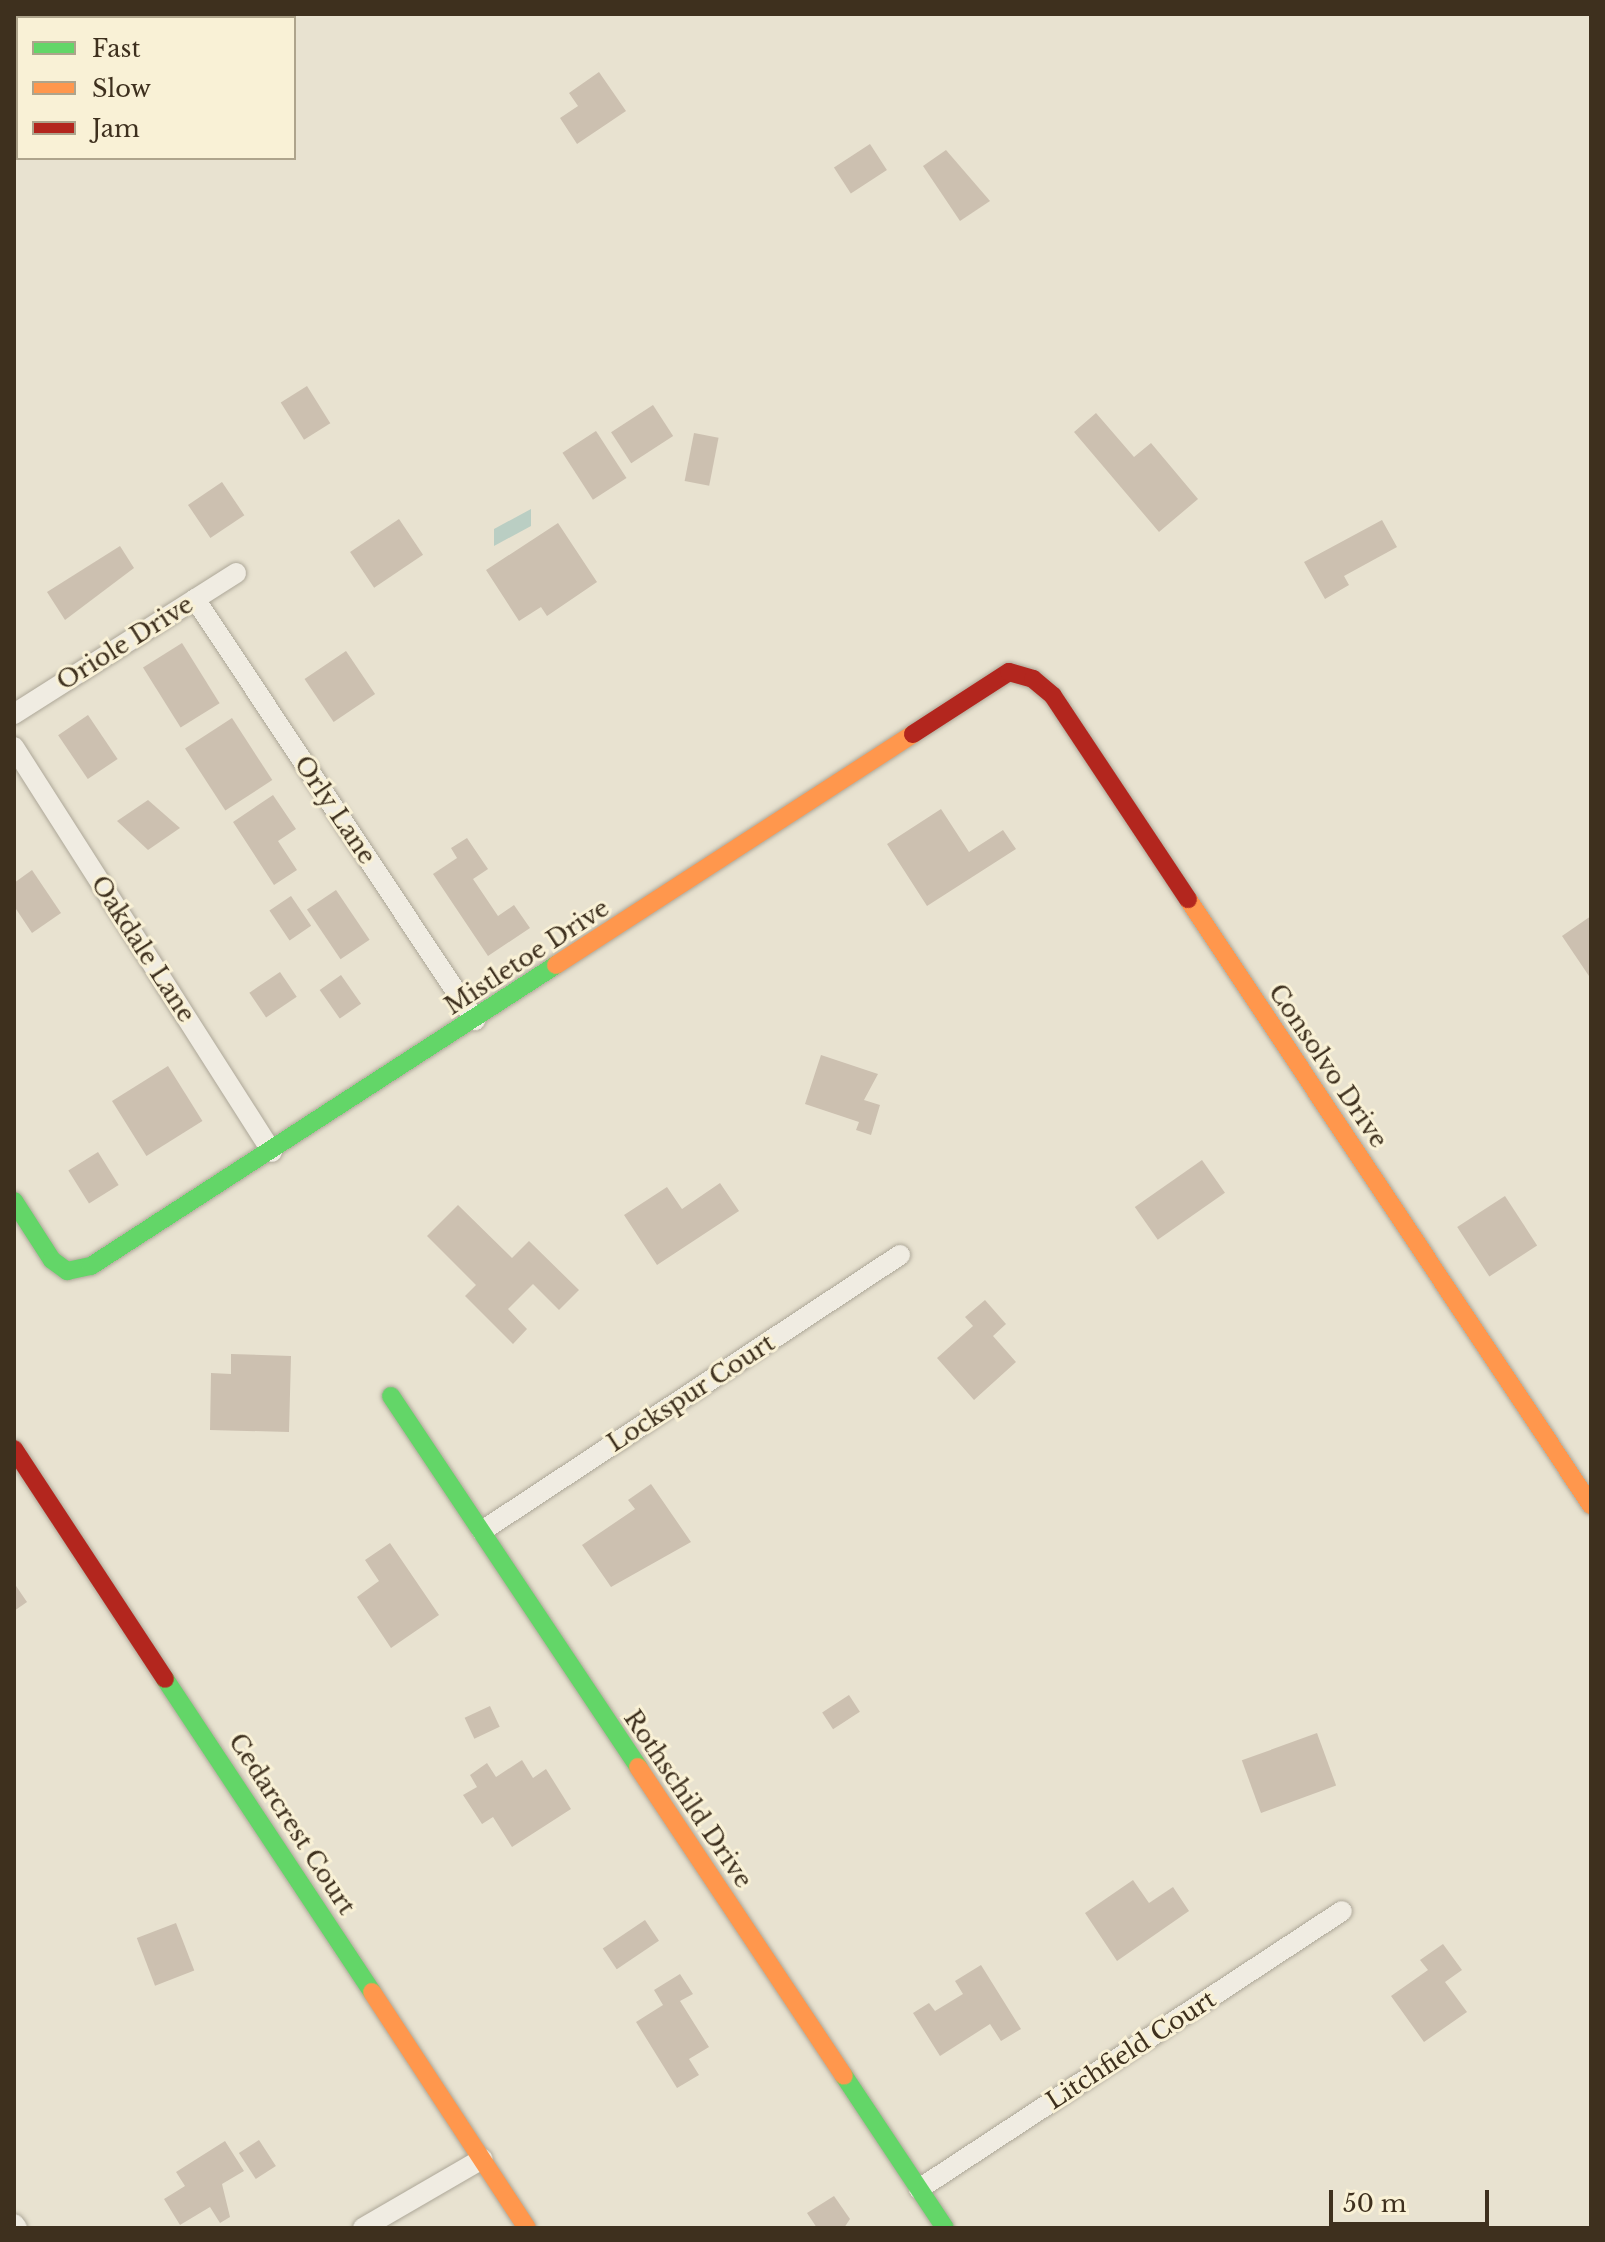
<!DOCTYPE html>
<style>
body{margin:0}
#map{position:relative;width:1605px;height:2242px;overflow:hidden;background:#e8e2d0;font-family:"Libre Baskerville",serif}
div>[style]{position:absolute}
.water>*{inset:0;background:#bacec3}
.building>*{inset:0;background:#ccc0b0;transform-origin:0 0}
.roads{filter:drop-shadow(0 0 2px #ada798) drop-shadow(0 0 2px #ada798)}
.street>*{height:20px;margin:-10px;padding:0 10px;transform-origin:10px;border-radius:10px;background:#f0ece2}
.fast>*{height:18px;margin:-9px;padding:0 9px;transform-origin:9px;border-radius:9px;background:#63d668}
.slow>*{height:18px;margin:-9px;padding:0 9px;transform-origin:9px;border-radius:9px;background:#ff974d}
.jam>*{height:18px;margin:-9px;padding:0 9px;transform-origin:9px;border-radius:9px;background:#b3261e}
span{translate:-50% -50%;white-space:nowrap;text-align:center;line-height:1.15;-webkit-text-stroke:6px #f9f1d6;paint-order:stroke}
.street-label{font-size:24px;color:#3e301e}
.frame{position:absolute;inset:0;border:16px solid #3e301e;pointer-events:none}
.legend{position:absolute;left:16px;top:16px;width:280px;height:144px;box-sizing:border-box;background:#f9f1d6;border:2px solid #aea48c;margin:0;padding:10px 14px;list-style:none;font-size:24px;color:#3e301e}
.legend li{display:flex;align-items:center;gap:16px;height:40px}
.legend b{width:40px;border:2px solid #aea48c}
.scale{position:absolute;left:1329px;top:2190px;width:160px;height:36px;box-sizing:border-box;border:4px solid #3e301e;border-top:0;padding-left:10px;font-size:24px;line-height:28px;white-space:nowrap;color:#3e301e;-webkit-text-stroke:6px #f9f1d6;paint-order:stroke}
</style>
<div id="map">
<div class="water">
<i style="clip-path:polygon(531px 509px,531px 526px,494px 546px,494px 529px)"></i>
</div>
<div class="building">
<i style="clip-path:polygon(599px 72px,626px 111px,577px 144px,560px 118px,578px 106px,569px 93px)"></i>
<i style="left:870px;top:144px;width:31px;height:43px;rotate:57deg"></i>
<i style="clip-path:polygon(946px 150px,990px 201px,960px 221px,923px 166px)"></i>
<i style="left:307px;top:386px;width:44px;height:31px;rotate:58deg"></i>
<i style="left:653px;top:405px;width:37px;height:50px;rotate:57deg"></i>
<i style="clip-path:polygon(1096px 413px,1134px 457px,1151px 443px,1198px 499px,1159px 532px,1074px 432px)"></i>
<i style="left:596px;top:431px;width:56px;height:40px;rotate:57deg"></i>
<i style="left:694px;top:433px;width:25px;height:49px;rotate:11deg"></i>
<i style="left:222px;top:482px;width:40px;height:41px;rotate:56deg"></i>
<i style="left:399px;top:519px;width:43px;height:59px;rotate:56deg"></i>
<i style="clip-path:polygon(1382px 520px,1397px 547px,1344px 576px,1349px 585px,1325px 599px,1304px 562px)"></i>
<i style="clip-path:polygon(558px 523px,597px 582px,547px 616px,541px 607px,519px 621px,486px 570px)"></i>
<i style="clip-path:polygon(120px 546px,134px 568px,65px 620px,47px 592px)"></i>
<i style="left:182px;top:643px;width:71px;height:46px;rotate:58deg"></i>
<i style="left:346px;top:651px;width:52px;height:50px;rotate:56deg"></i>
<i style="left:88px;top:715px;width:53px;height:36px;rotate:56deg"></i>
<i style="left:232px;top:718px;width:74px;height:56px;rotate:57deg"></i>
<i style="clip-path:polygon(273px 795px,296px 829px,278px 841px,297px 870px,274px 885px,233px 822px)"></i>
<i style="clip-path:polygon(148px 800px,180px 828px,148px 850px,117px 821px)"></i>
<i style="clip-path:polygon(941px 809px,969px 852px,1003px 830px,1016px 849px,927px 906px,887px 844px)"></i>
<i style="clip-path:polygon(467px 838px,488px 869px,473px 879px,498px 916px,514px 905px,530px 928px,488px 956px,433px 874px,457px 858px,451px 848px)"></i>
<i style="clip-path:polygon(32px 870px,61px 913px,32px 933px,14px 906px,14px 883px)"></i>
<i style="left:336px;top:890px;width:60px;height:35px;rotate:56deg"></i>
<i style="left:291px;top:896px;width:36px;height:26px;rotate:56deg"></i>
<i style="clip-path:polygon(1591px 916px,1591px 979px,1562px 936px)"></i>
<i style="left:280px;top:972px;width:30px;height:37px;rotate:56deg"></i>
<i style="left:341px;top:975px;width:35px;height:26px;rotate:55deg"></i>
<i style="clip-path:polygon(821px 1055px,878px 1074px,864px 1100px,880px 1105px,871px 1135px,856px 1130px,859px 1122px,805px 1104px)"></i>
<i style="left:168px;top:1066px;width:65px;height:66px;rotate:58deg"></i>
<i style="left:98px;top:1152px;width:39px;height:35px;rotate:58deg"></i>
<i style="left:1202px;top:1160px;width:40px;height:82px;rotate:55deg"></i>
<i style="clip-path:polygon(720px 1183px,739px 1211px,657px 1265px,624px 1215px,667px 1187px,682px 1209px)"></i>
<i style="left:1505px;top:1196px;width:59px;height:57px;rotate:57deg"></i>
<i style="clip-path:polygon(458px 1205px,512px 1258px,529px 1241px,579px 1290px,559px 1310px,533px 1284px,508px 1309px,527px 1329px,513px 1344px,465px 1296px,476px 1285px,427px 1236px)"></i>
<i style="clip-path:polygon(985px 1300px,1006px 1324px,993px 1336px,1016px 1362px,974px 1400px,937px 1358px,973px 1326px,965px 1317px)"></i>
<i style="clip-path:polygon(231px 1354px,291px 1356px,289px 1432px,210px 1430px,211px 1373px,231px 1374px)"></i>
<i style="clip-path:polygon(651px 1484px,691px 1542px,611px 1587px,582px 1545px,635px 1509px,628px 1500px)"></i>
<i style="clip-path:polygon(390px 1543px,439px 1615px,391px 1648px,357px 1597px,379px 1581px,365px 1560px)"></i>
<i style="clip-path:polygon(14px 1583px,27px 1602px,14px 1611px)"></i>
<i style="left:849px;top:1695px;width:20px;height:32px;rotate:57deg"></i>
<i style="left:490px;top:1706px;width:23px;height:28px;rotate:65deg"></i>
<i style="left:1317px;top:1733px;width:56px;height:80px;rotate:70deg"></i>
<i style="clip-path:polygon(522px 1760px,533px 1778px,546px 1769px,571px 1809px,512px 1847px,493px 1817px,482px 1824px,463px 1795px,477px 1787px,470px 1775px,487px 1763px,496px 1777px)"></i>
<i style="clip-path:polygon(1133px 1880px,1149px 1903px,1173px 1887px,1189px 1911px,1117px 1961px,1085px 1913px)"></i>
<i style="left:645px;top:1920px;width:25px;height:51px;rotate:56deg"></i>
<i style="left:176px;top:1923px;width:51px;height:42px;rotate:69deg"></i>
<i style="clip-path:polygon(1443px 1944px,1462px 1970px,1445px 1982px,1467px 2012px,1424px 2042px,1391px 1996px,1428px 1970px,1420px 1960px)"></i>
<i style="clip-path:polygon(981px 1965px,1021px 2029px,1001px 2041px,990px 2024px,940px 2056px,913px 2013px,929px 2003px,935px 2011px,963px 1994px,955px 1981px)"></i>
<i style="clip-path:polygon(680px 1974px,693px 1994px,680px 2001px,709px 2047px,689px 2059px,699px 2075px,677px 2088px,636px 2022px,663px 2005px,654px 1990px)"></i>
<i style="left:259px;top:2140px;width:31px;height:24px;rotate:57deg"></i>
<i style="clip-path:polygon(225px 2141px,244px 2171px,222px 2184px,230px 2217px,220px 2223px,210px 2207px,180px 2225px,164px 2199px,185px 2186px,176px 2172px)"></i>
<i style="clip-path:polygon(834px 2196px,850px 2219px,844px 2228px,817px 2228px,807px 2213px)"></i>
</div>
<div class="roads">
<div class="street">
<i style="left:195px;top:599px;width:506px;rotate:56.37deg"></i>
<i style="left:14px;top:714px;width:263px;rotate:-32.4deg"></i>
<i style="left:14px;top:747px;width:480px;rotate:57.5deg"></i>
<i style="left:482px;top:1531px;width:501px;rotate:-33.44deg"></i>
<i style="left:919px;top:2189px;width:506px;rotate:-33.31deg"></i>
<i style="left:14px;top:2224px;width:5px;rotate:53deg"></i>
<i style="left:363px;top:2228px;width:138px;rotate:-30.1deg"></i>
</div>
<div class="fast">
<i style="left:14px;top:1201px;width:70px;rotate:57.2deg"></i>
<i style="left:52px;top:1260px;width:19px;rotate:36deg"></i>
<i style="left:67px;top:1271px;width:25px;rotate:-12deg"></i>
<i style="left:91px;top:1266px;width:554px;rotate:-32.92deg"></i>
<i style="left:391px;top:1396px;width:446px;rotate:56.3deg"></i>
<i style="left:165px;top:1679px;width:375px;rotate:56.5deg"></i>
<i style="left:844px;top:2076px;width:182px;rotate:56.4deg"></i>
</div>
<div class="slow">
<i style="left:1188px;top:899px;width:728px;rotate:56.38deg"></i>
<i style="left:556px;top:965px;width:425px;rotate:-32.9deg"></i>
<i style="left:638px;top:1767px;width:371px;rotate:56.3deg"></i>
<i style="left:372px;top:1992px;width:282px;rotate:56.7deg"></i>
</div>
<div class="jam">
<i style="left:913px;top:734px;width:114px;rotate:-32.9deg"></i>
<i style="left:1009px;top:672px;width:25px;rotate:16deg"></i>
<i style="left:1033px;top:679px;width:26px;rotate:40deg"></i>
<i style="left:1053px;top:696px;width:244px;rotate:56.4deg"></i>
<i style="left:14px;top:1449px;width:275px;rotate:56.7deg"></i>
</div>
</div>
<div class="street-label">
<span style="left:125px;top:643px;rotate:-32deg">Oriole Drive</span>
<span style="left:335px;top:810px;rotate:56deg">Orly Lane</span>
<span style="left:143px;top:949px;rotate:57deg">Oakdale Lane</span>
<span style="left:527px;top:957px;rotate:-33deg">Mistletoe Drive</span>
<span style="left:1328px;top:1066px;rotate:56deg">Consolvo Drive</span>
<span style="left:691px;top:1393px;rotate:-33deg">Lockspur Court</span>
<span style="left:688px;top:1799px;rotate:56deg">Rothschild Drive</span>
<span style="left:292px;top:1824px;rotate:57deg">Cedarcrest Court</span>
<span style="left:1131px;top:2050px;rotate:-33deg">Litchfield Court</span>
</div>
<div class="frame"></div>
<ul class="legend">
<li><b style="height:10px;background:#63d668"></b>Fast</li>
<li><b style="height:10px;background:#ff974d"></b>Slow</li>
<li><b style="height:10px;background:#b3261e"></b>Jam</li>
</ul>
<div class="scale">50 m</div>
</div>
